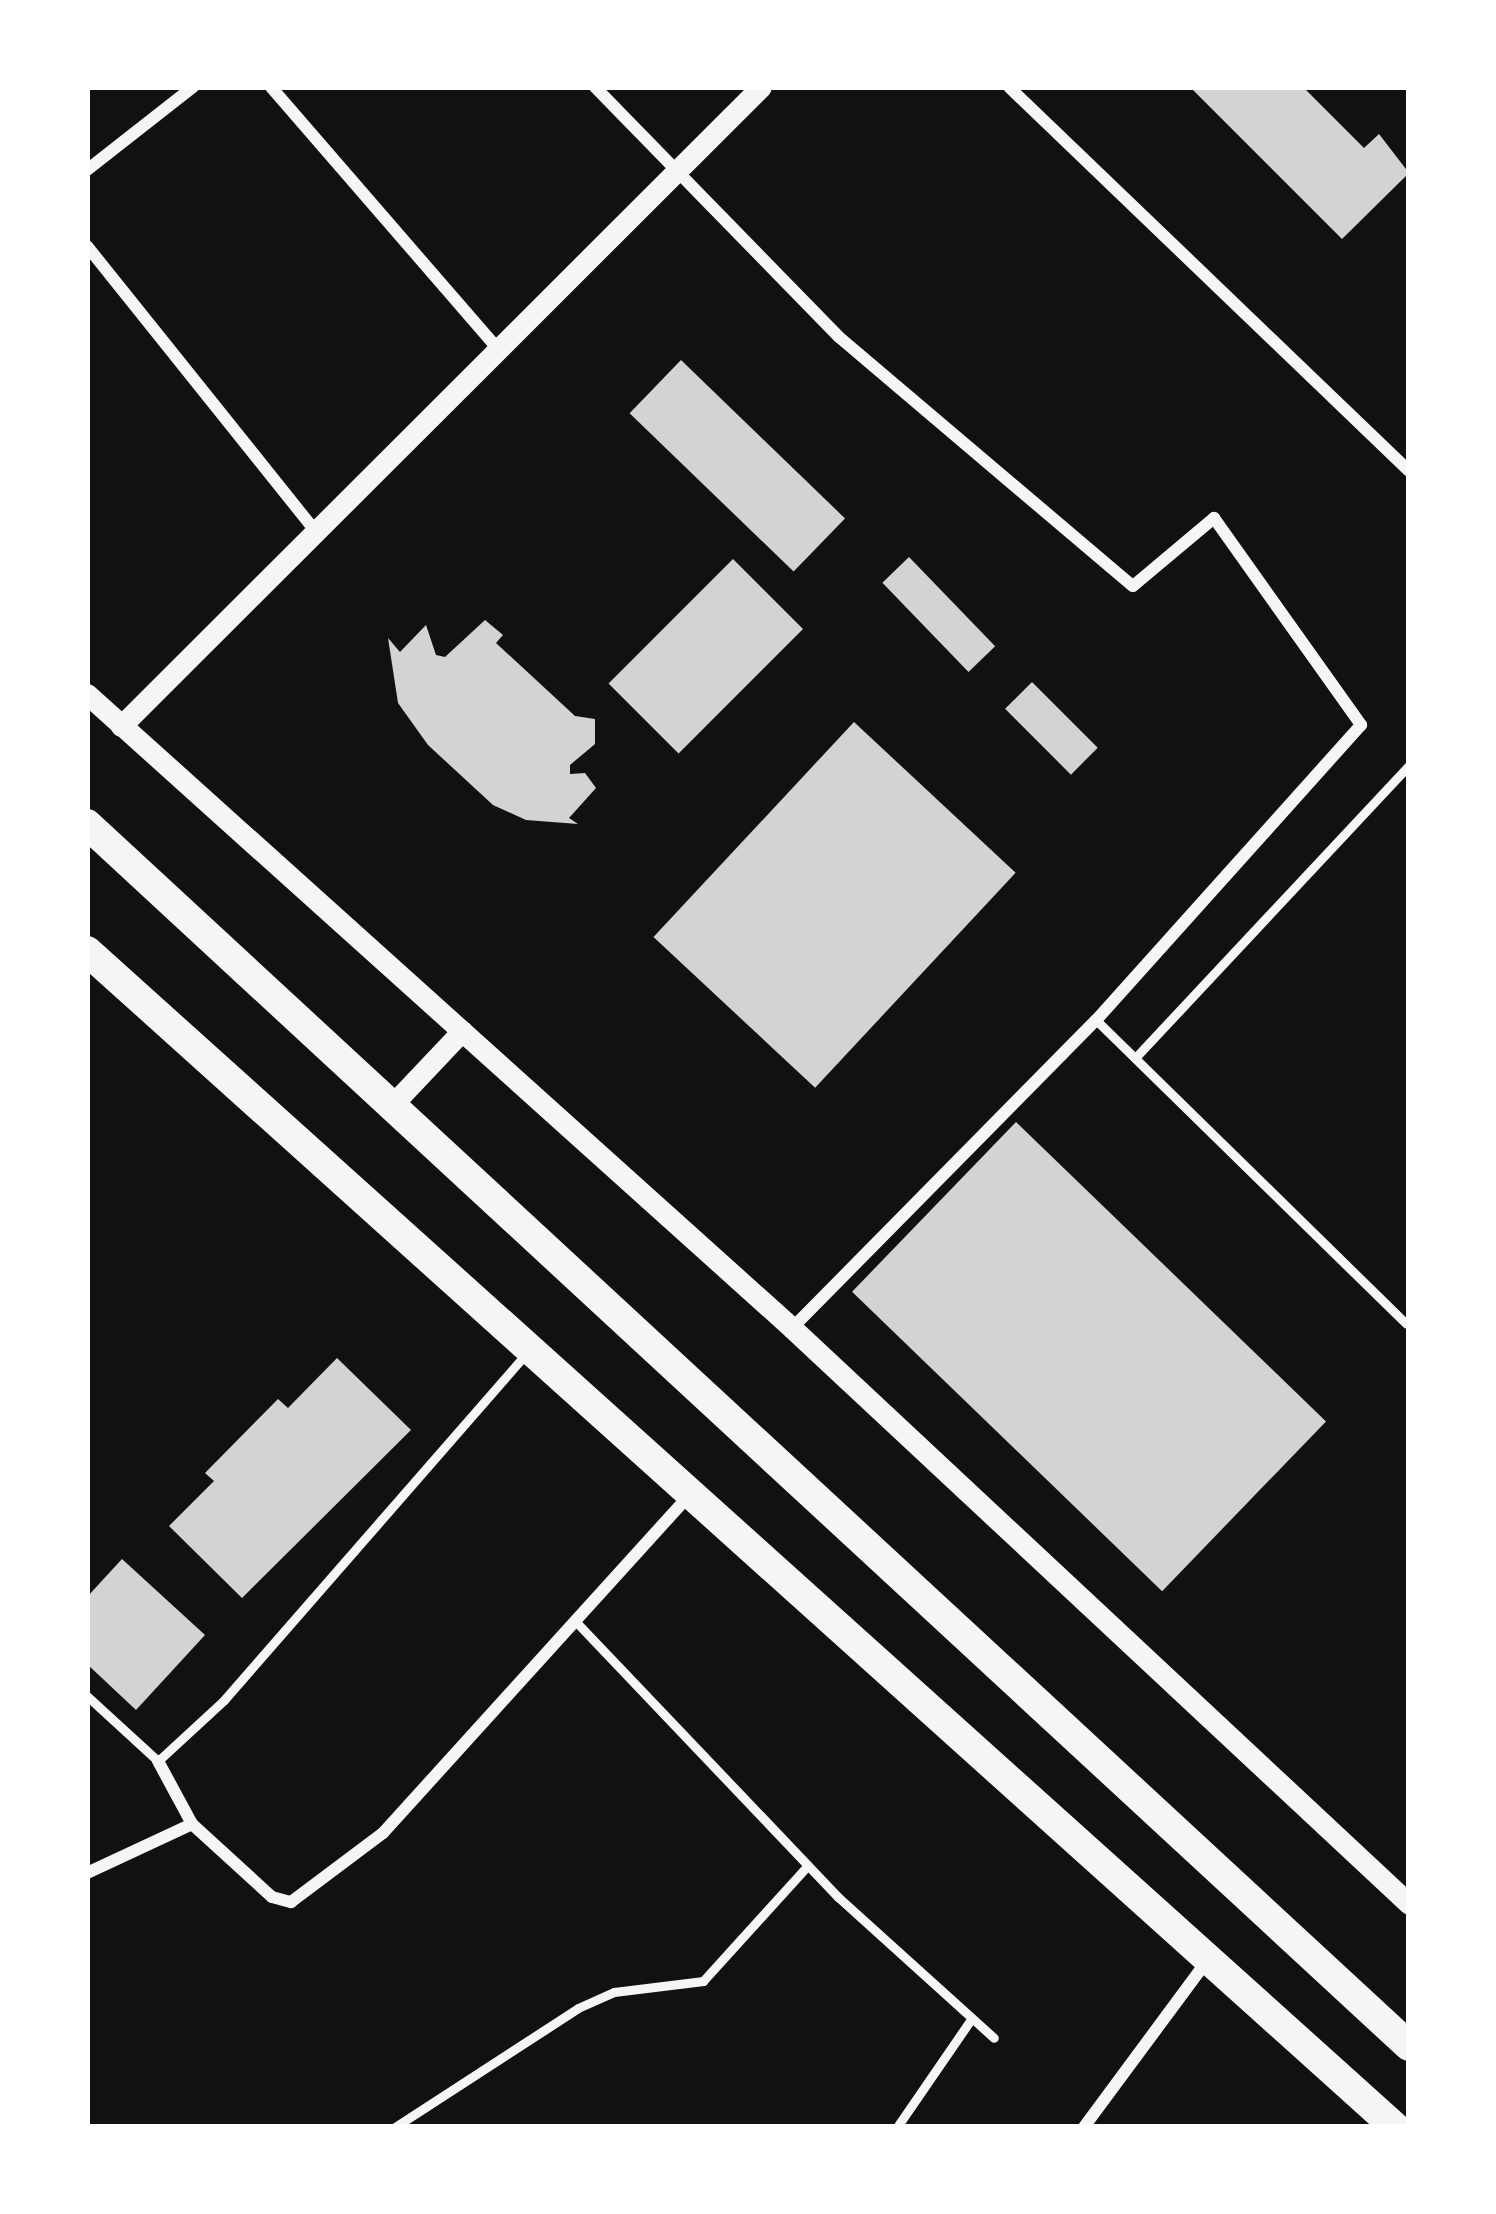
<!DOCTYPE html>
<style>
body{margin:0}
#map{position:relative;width:1496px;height:2214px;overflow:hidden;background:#111;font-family:"Open Sans",sans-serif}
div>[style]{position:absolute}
.building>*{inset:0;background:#d3d3d3;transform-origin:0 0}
.service>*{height:9px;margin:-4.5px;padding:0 4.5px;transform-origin:4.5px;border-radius:4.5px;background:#f5f5f5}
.minor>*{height:12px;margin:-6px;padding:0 6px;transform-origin:6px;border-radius:6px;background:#f5f5f5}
.tertiary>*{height:21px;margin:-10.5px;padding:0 10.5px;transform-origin:10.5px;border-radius:10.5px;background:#f5f5f5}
.primary>*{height:30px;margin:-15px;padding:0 15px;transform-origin:15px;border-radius:15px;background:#f5f5f5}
span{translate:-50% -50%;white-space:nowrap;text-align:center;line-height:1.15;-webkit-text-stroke:9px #fff;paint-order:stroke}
.frame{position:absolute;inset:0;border:90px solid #fff;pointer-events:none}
</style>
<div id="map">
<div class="building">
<i style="clip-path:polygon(1190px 87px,1303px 87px,1364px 148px,1379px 134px,1409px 173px,1342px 239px)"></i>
<i style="left:681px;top:360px;width:228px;height:74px;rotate:44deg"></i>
<i style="left:909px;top:557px;width:124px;height:37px;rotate:46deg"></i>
<i style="left:733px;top:559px;width:99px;height:176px;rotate:45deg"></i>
<i style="clip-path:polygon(485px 620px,503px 635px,496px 643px,575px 716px,595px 719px,595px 744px,570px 765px,570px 774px,585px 773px,596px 788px,569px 818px,578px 824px,526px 820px,493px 805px,428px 745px,398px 703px,388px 638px,400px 652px,426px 625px,436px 655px,445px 657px)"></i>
<i style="left:1032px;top:682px;width:93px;height:38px;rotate:45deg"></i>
<i style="left:854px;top:722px;width:221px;height:294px;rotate:43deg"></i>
<i style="left:1016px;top:1122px;width:431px;height:236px;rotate:44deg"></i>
<i style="clip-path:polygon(337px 1358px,411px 1430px,242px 1598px,169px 1526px,214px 1481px,205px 1473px,278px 1399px,288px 1408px)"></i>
<i style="clip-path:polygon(122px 1559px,205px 1635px,136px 1710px,87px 1664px,87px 1597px)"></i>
</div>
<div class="service">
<i style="left:1096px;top:1020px;width:434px;rotate:44.4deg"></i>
<i style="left:1135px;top:1058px;width:401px;rotate:-46.9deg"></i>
<i style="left:579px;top:1625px;width:376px;rotate:46.4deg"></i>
<i style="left:838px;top:1897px;width:210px;rotate:42.1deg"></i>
<i style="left:87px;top:1696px;width:96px;rotate:42.5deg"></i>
<i style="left:158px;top:1761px;width:90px;rotate:-42.7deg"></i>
<i style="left:224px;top:1700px;width:459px;rotate:-48.9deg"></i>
<i style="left:395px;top:2127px;width:218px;rotate:-33deg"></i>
<i style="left:578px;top:2008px;width:39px;rotate:-24deg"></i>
<i style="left:614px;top:1992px;width:90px;rotate:-7deg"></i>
<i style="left:703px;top:1981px;width:156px;rotate:-47.8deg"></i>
<i style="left:897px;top:2127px;width:132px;rotate:-55.5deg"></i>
</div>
<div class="minor">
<i style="left:271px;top:87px;width:347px;rotate:49.1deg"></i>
<i style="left:595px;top:87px;width:349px;rotate:45.7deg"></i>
<i style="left:839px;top:337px;width:385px;rotate:40.3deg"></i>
<i style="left:1133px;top:586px;width:106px;rotate:-40deg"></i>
<i style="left:1214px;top:518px;width:254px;rotate:54.6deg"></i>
<i style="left:1361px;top:725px;width:397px;rotate:131.9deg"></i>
<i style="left:1096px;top:1020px;width:433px;rotate:134.6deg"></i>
<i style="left:1009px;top:87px;width:554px;rotate:43.83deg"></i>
<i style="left:87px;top:170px;width:135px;rotate:-38.1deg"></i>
<i style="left:87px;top:246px;width:365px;rotate:51.3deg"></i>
<i style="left:158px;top:1761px;width:72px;rotate:61.6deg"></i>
<i style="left:87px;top:1873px;width:116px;rotate:-25deg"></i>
<i style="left:192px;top:1824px;width:108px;rotate:42.4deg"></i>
<i style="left:272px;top:1897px;width:20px;rotate:15deg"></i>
<i style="left:291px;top:1902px;width:115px;rotate:-36.9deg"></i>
<i style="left:383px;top:1833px;width:457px;rotate:-47.8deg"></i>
<i style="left:1084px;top:2127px;width:207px;rotate:-53.5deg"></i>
</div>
<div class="tertiary">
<i style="left:87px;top:694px;width:948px;rotate:41.96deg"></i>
<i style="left:792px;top:1328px;width:844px;rotate:43.03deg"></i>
<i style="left:121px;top:726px;width:904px;rotate:-44.96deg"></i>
<i style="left:392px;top:1105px;width:102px;rotate:-46.6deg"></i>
</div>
<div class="primary">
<i style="left:87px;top:824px;width:1800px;rotate:42.75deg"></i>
<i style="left:87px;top:951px;width:1759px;rotate:41.96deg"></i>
</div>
<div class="frame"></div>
</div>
